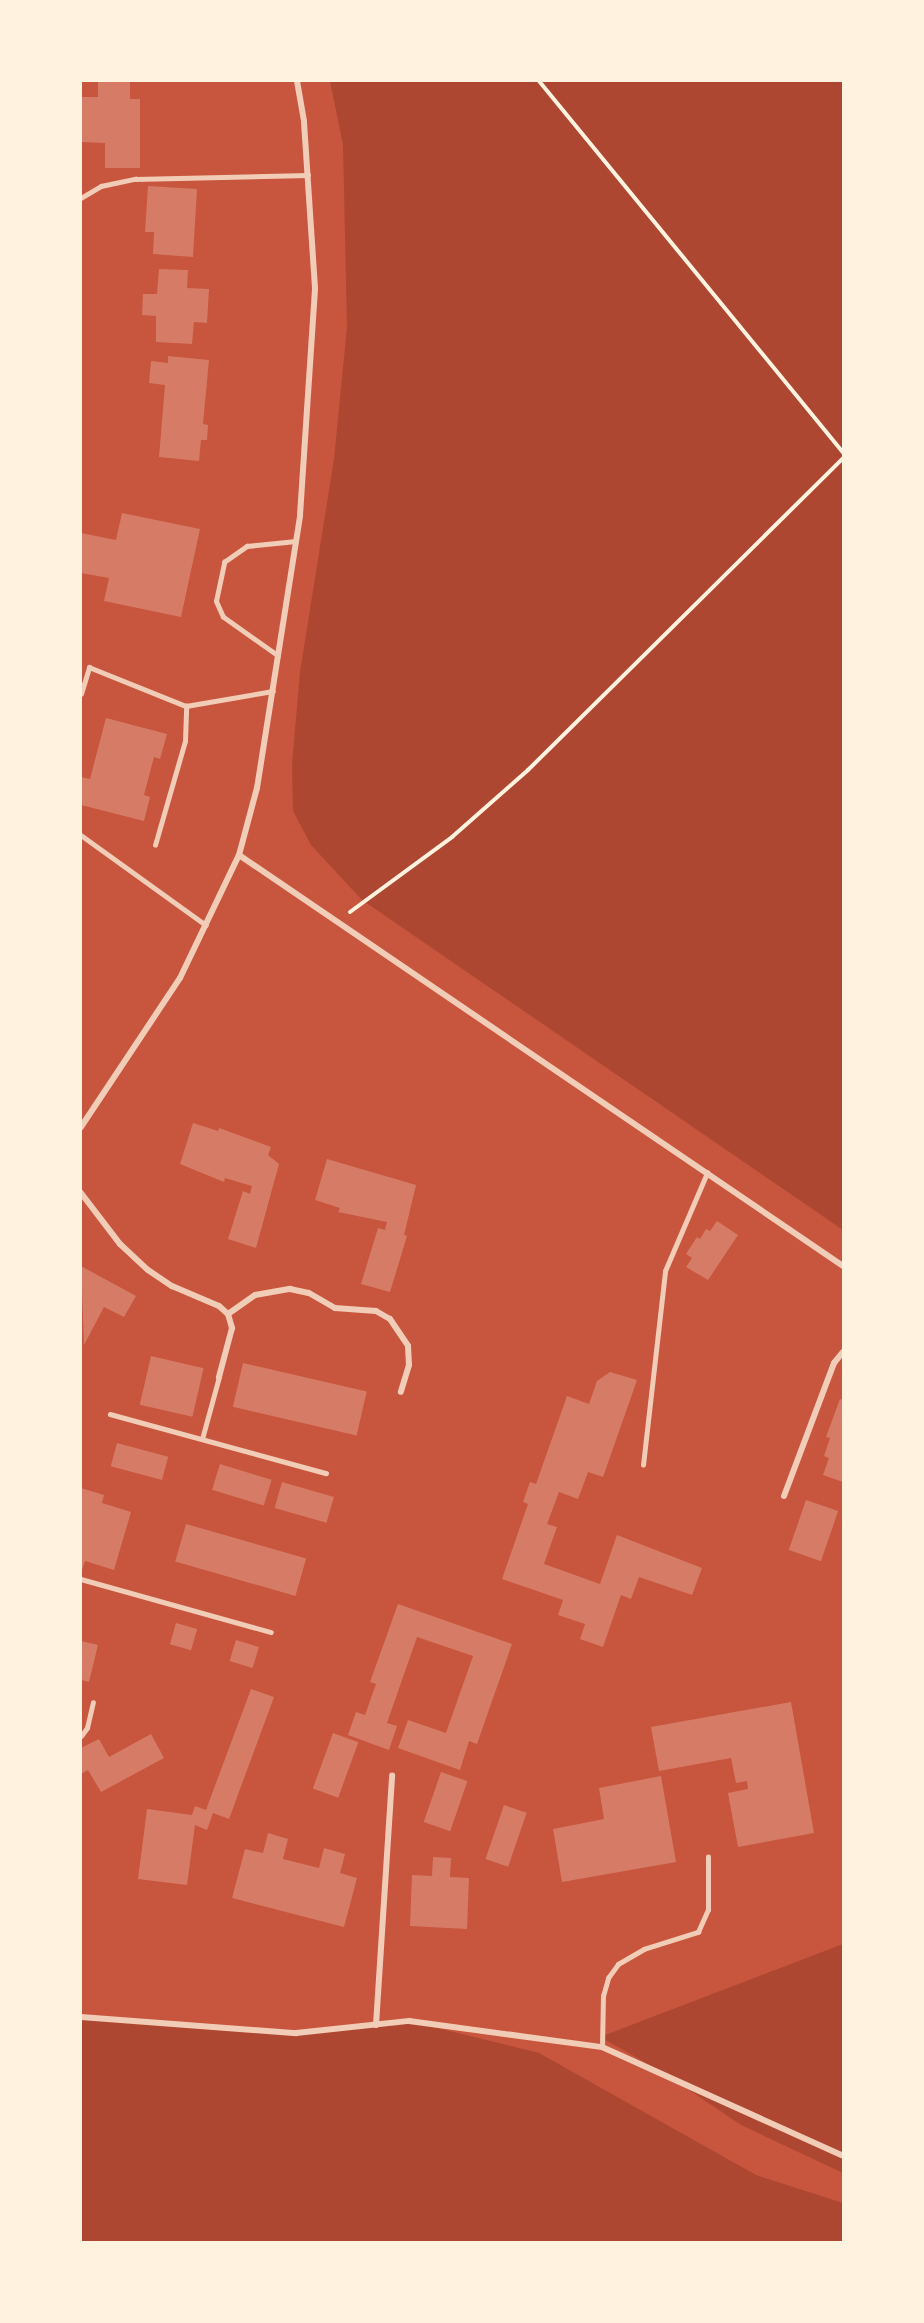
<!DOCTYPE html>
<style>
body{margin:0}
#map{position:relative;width:924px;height:2323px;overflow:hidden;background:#c8553d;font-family:Literata,serif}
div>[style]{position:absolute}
.green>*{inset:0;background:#ae4732}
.building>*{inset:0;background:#d67c66;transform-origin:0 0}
.path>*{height:4px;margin:-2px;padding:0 2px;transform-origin:2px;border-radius:2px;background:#fff3e0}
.service>*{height:4.5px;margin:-2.25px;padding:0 2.25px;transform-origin:2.25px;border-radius:2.25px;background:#f1ccb7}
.minor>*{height:6px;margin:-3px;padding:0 3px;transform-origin:3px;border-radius:3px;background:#f1ccb7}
span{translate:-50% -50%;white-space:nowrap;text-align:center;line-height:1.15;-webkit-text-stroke:6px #fff3e0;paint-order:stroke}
.frame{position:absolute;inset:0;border:82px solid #fff3e0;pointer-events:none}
</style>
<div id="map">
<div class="green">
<i style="clip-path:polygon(330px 81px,843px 81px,843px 1230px,362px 900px,311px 845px,293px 811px,292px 765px,300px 672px,334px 459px,347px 327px,343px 145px)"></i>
<i style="clip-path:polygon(843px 1944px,843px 2173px,741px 2125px,664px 2073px,600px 2037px)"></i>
<i style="clip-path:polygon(81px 2017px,296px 2033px,409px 2021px,539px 2053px,756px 2175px,843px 2203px,843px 2242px,81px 2242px)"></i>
</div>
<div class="building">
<i style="clip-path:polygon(98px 82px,130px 82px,130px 99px,140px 99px,140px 168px,105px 168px,105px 143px,81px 142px,81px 97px,98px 97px)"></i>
<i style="clip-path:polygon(148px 186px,197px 189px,193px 257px,153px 254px,154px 232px,145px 232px)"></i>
<i style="clip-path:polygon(159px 269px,188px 270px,187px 288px,209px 289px,207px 323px,194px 322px,192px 344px,156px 342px,156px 316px,142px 315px,143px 294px,157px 294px)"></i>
<i style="clip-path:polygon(168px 356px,209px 360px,203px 424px,208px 425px,207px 440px,201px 440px,199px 461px,159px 457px,165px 385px,149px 383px,151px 361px,168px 363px)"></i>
<i style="clip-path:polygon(122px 513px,200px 529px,181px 617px,104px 601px,109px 578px,81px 573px,81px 533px,116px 540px)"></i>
<i style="clip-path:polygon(106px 718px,167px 734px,160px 759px,154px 757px,144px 795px,150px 797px,144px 821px,81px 805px,81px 777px,90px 779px)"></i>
<i style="clip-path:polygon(193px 1123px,218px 1131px,219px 1128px,271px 1147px,268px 1155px,279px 1164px,256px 1248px,228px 1239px,243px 1191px,250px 1194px,252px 1186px,225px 1178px,224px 1182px,180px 1164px)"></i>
<i style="clip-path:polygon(327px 1159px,416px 1185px,404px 1235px,407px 1236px,390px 1292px,361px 1284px,378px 1228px,385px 1230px,387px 1222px,338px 1212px,340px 1208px,315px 1200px)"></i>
<i style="clip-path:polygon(717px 1221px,738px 1235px,708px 1280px,686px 1267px,692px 1258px,686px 1254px,697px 1237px,700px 1239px,706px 1229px,710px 1231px)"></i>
<i style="clip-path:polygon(81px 1266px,136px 1296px,124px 1317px,104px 1307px,84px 1345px)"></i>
<i style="left:151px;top:1356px;width:54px;height:50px;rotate:13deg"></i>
<i style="left:243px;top:1363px;width:127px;height:45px;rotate:13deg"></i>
<i style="clip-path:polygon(610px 1372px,637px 1380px,603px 1477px,588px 1472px,578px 1499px,559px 1492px,547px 1524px,557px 1527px,544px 1564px,600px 1584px,617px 1535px,702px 1568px,692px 1595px,639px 1577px,631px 1599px,621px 1595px,603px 1647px,580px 1639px,585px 1624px,558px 1615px,563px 1600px,502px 1579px,528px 1504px,523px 1502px,530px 1482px,536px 1484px,567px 1396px,589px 1404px,597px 1381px)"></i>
<i style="clip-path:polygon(840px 1399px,843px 1400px,843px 1482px,823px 1475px,829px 1458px,824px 1456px,830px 1438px,826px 1437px)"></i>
<i style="left:117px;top:1443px;width:53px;height:24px;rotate:15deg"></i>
<i style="left:220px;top:1464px;width:54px;height:27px;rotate:17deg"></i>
<i style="left:282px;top:1482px;width:54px;height:27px;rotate:16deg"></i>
<i style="clip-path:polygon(81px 1488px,104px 1495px,102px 1503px,131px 1512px,114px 1570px,85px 1561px,81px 1573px)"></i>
<i style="left:806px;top:1500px;width:34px;height:53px;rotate:19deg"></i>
<i style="left:186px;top:1524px;width:125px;height:39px;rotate:16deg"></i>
<i style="clip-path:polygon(398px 1604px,512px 1644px,477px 1744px,469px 1741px,460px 1770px,398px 1748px,408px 1720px,446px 1733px,473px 1656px,417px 1637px,387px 1723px,397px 1726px,389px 1750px,348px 1735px,356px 1712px,365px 1715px,376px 1684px,370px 1682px)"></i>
<i style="left:176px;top:1623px;width:22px;height:22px;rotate:16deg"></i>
<i style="left:236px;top:1640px;width:24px;height:22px;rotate:17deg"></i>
<i style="clip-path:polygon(81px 1641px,98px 1645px,89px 1682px,81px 1680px)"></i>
<i style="clip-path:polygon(251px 1689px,274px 1697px,229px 1819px,213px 1813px,207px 1830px,195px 1825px,187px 1885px,138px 1879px,147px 1809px,192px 1815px,195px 1806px,206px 1810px)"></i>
<i style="clip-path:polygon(791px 1702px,814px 1833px,738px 1847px,728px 1793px,748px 1789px,747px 1781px,736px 1783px,731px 1758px,659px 1771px,651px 1727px)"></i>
<i style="left:333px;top:1733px;width:27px;height:59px;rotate:20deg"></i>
<i style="clip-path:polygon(151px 1734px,164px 1758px,101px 1792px,88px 1770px,81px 1774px,81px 1748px,99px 1739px,109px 1757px)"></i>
<i style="left:441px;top:1772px;width:28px;height:53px;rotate:19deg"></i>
<i style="clip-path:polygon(661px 1776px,676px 1862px,562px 1882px,553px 1829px,604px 1819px,599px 1788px)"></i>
<i style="left:504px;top:1805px;width:24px;height:57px;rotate:19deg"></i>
<i style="clip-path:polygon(268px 1833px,288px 1839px,283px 1859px,319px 1868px,324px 1848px,345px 1854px,340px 1873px,357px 1878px,344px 1927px,232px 1898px,245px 1849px,263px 1853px)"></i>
<i style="clip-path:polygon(433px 1857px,451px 1858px,450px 1877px,469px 1878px,467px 1929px,410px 1926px,412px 1875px,432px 1876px)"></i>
</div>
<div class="path">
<i style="left:539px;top:81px;width:480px;rotate:50.7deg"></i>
<i style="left:350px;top:912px;width:127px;rotate:-36.3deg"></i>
<i style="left:452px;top:837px;width:101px;rotate:-41.4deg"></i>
<i style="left:528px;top:770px;width:443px;rotate:-44.7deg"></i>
</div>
<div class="service">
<i style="left:81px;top:198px;width:23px;rotate:-31deg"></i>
<i style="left:101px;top:186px;width:35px;rotate:-12deg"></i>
<i style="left:135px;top:179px;width:173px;rotate:-1.3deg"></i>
<i style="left:278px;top:656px;width:67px;rotate:-144.7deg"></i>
<i style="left:223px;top:617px;width:17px;rotate:-114deg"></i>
<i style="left:216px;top:601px;width:40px;rotate:-78deg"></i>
<i style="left:224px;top:562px;width:28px;rotate:-35deg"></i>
<i style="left:247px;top:546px;width:49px;rotate:-5.8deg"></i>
<i style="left:81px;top:694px;width:28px;rotate:-73deg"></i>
<i style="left:89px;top:667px;width:105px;rotate:21.9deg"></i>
<i style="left:81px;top:835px;width:154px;rotate:35.8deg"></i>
<i style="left:155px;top:845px;width:108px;rotate:-73.9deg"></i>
<i style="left:185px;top:741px;width:35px;rotate:-88deg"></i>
<i style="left:186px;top:706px;width:88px;rotate:-9.8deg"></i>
<i style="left:110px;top:1414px;width:224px;rotate:15.3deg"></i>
<i style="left:202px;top:1439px;width:64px;rotate:-74.7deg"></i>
<i style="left:643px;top:1465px;width:195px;rotate:-83.5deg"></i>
<i style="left:665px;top:1271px;width:107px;rotate:-66.8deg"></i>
<i style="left:81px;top:1579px;width:197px;rotate:15.6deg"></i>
<i style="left:81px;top:1736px;width:10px;rotate:-53deg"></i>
<i style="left:87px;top:1728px;width:26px;rotate:-77deg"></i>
<i style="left:602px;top:2047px;width:51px;rotate:-88.9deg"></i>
<i style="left:603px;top:1996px;width:19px;rotate:-74deg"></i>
<i style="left:608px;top:1978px;width:17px;rotate:-54deg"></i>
<i style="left:618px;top:1964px;width:30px;rotate:-30deg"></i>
<i style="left:644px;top:1949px;width:57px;rotate:-17.5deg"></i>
<i style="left:698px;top:1932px;width:24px;rotate:-66deg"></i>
<i style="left:708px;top:1910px;width:53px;rotate:-90deg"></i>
</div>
<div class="minor">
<i style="left:239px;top:855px;width:731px;rotate:34.23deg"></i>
<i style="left:81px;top:1127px;width:179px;rotate:-56.4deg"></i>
<i style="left:180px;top:978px;width:136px;rotate:-64.4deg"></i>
<i style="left:239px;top:855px;width:69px;rotate:-75deg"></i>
<i style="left:257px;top:788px;width:276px;rotate:-81deg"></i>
<i style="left:300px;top:515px;width:227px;rotate:-86.2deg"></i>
<i style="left:315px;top:288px;width:167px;rotate:-93.8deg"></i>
<i style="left:304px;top:121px;width:41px;rotate:-99.9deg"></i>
<i style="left:81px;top:1193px;width:64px;rotate:52.6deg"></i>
<i style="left:120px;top:1244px;width:38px;rotate:43deg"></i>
<i style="left:148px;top:1270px;width:29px;rotate:34deg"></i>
<i style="left:172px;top:1286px;width:51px;rotate:23.1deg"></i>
<i style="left:219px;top:1306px;width:12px;rotate:42deg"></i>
<i style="left:228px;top:1314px;width:15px;rotate:74deg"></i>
<i style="left:232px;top:1328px;width:51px;rotate:104.9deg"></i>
<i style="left:228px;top:1314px;width:33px;rotate:-35deg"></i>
<i style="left:255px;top:1295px;width:36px;rotate:-10deg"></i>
<i style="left:290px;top:1289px;width:19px;rotate:12deg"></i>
<i style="left:309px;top:1293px;width:30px;rotate:30deg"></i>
<i style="left:335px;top:1308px;width:41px;rotate:4.2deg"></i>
<i style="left:376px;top:1311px;width:16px;rotate:30deg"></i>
<i style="left:390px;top:1319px;width:32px;rotate:56deg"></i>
<i style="left:408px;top:1346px;width:19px;rotate:87deg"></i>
<i style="left:409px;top:1365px;width:28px;rotate:107deg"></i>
<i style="left:784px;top:1496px;width:142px;rotate:-69.4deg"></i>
<i style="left:834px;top:1363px;width:14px;rotate:-51deg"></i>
<i style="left:81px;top:2017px;width:216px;rotate:4.3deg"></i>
<i style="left:296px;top:2033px;width:114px;rotate:-6.1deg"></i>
<i style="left:409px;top:2021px;width:195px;rotate:7.7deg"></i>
<i style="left:602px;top:2047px;width:265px;rotate:24.3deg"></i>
<i style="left:376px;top:2025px;width:250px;rotate:-86.3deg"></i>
</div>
<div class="frame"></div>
</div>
